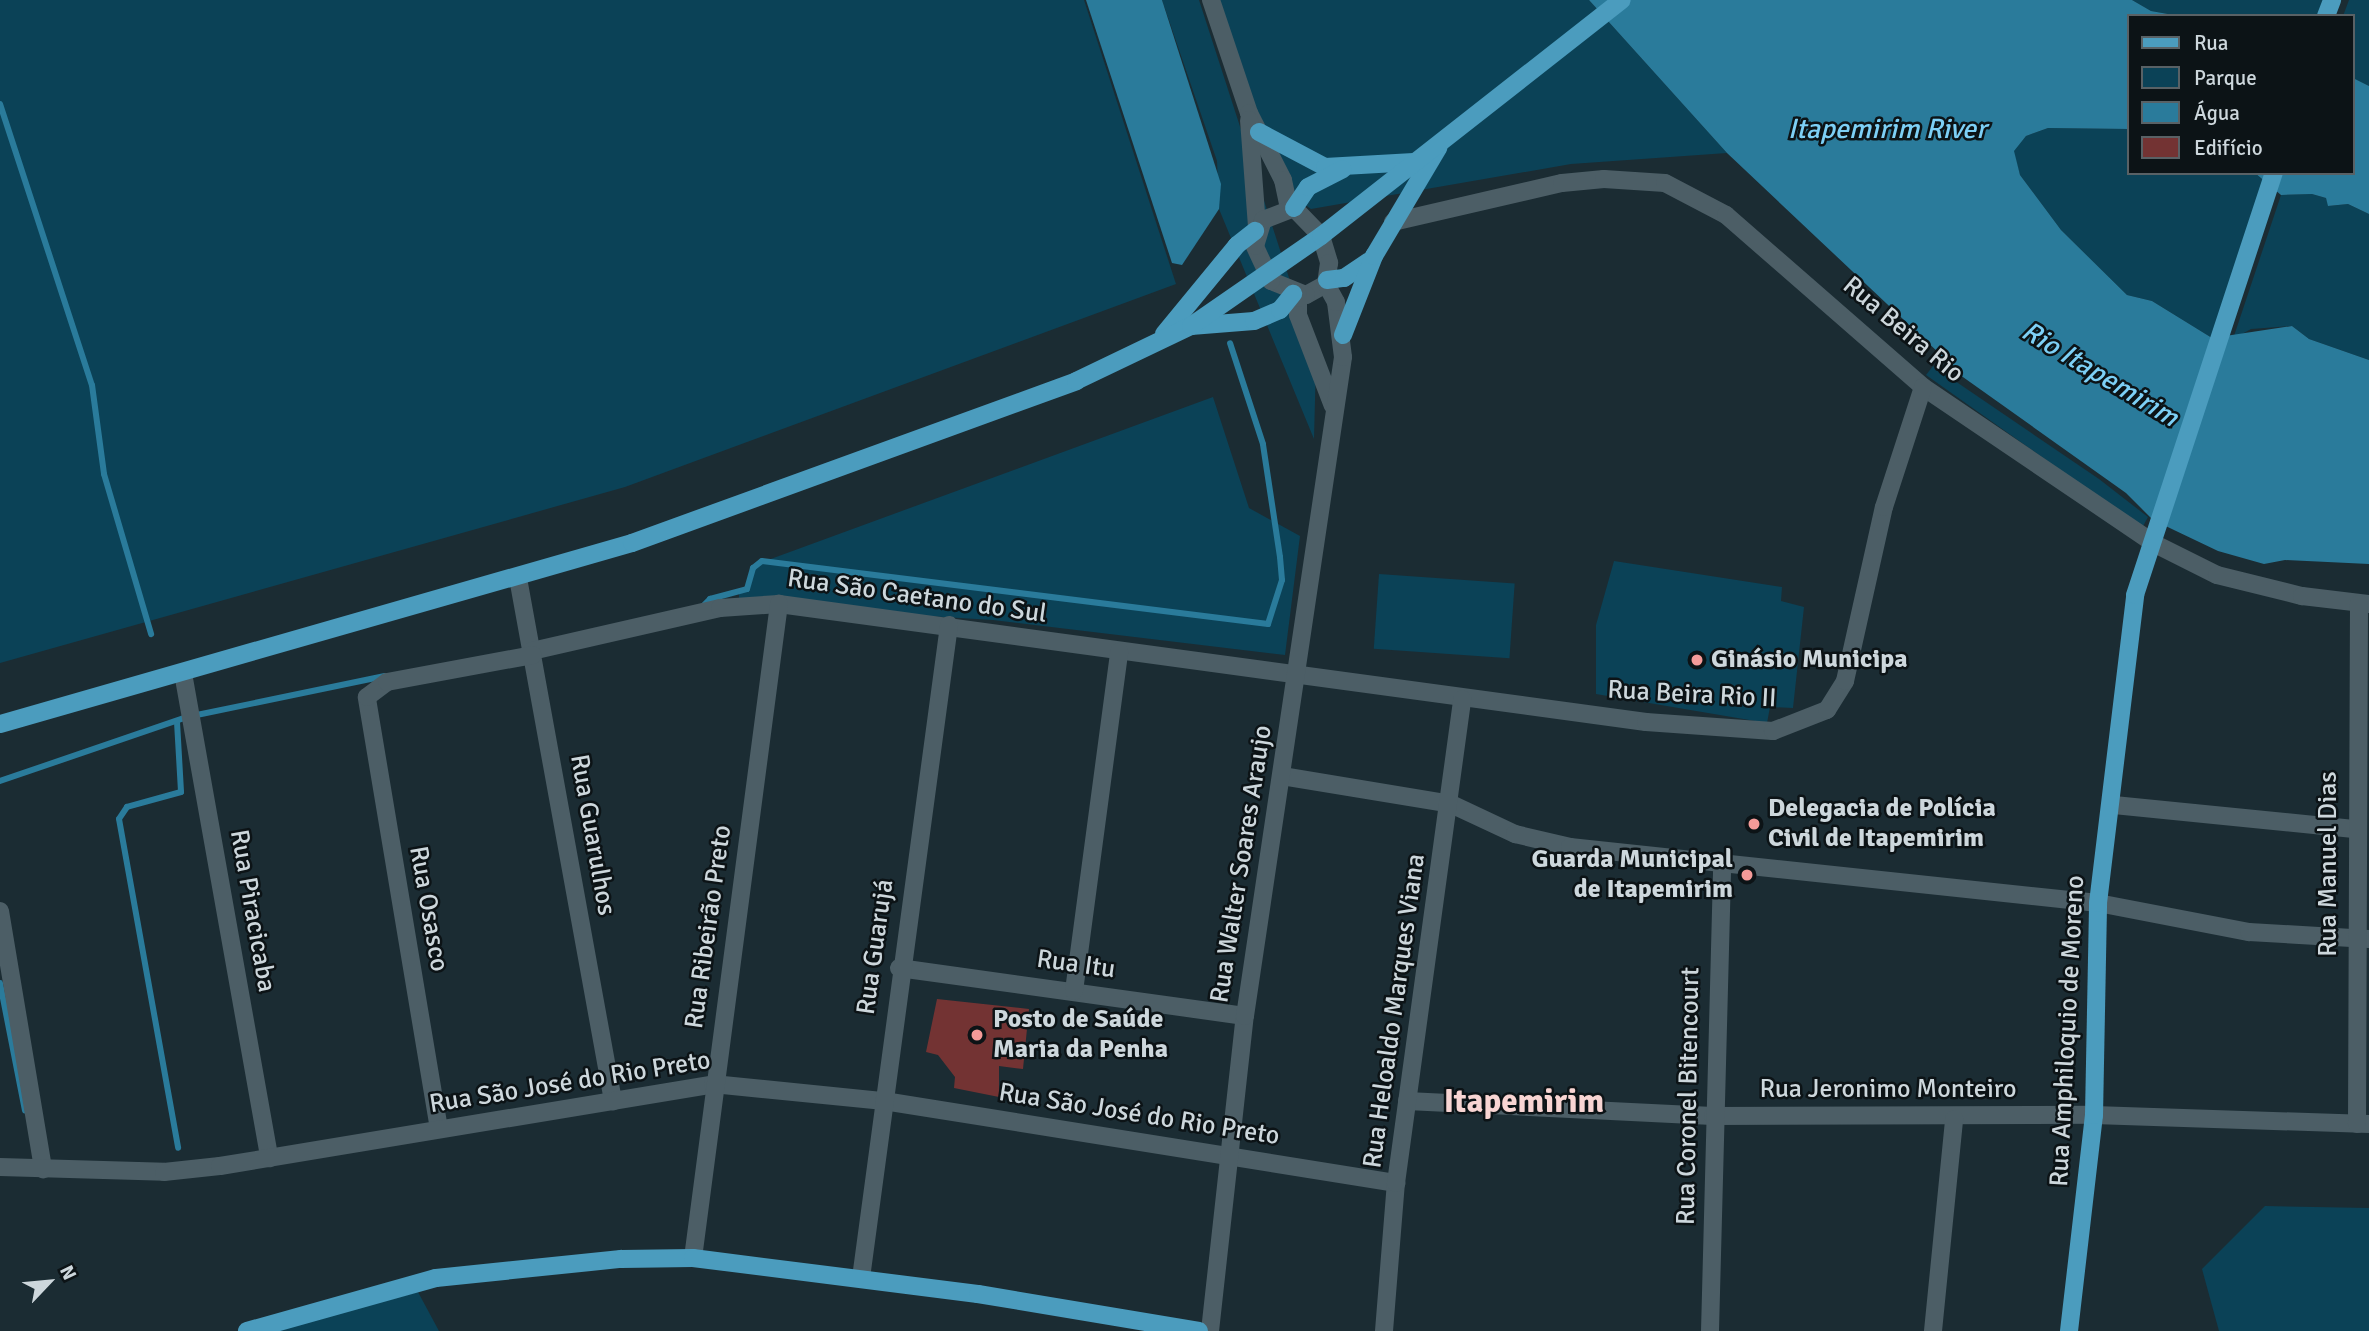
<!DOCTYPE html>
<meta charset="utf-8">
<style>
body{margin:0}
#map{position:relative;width:2369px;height:1331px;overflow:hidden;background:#1b2c33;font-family:Signika,sans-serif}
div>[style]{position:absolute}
.green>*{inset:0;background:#0b4257;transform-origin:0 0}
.water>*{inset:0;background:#2a7b9b}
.stream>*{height:6px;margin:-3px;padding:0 3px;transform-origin:3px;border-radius:3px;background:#2a7b9b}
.building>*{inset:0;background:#733333}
.minor>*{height:18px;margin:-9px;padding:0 9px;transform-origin:9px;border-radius:9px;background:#4c5e66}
.major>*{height:18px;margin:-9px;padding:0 9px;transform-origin:9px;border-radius:9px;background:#4b9cbe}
.dots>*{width:19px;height:19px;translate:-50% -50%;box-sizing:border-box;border:4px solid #0c1316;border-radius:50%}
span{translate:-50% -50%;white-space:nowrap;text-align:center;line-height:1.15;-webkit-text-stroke:5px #0c1316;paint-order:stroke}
.street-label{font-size:26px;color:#cdd7dc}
.poi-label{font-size:26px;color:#cdd7dc;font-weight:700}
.left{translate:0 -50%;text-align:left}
.right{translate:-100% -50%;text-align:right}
.water-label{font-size:28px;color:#7dd0f6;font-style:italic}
.district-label{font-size:33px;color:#f8d5d3;font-weight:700}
.legend{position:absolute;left:2127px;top:14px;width:228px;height:161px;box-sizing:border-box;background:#0c1316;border:2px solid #596165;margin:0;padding:9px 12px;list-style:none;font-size:21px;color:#cdd7dc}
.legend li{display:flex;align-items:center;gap:14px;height:35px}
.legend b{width:35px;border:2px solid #596165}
.north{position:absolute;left:14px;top:1247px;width:70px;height:70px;-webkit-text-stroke:5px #0c1316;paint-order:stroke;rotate:64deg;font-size:19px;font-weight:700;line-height:28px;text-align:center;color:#cdd7dc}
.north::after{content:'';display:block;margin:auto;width:24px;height:32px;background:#cdd7dc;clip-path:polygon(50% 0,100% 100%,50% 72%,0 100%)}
</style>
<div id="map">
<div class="green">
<i style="clip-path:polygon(0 0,1084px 0,1176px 284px,625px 487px,0 663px)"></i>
<i style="clip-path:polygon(1162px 0,1199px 0,1316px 361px,1314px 439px,1219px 209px,1217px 161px)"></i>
<i style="clip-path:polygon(1218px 0,1589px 0,1727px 153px,1571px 164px,1311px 209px,1281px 188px)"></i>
<i style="clip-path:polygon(2132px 0,2325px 0,2320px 16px,2179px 16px,2151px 11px)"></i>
<i style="clip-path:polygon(2349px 0,2369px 0,2369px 86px,2353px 78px,2353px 16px,2343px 16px)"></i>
<i style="clip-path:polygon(2048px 128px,2129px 129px,2129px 173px,2255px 173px,2264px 181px,2212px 338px,2152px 301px,2127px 295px,2061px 230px,2020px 175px,2013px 151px,2026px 136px)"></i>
<i style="clip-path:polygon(2312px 194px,2326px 198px,2329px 206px,2348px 204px,2369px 214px,2369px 360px,2309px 339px,2292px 326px,2251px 329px,2233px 339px,2281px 195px)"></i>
<i style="clip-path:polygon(1933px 366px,2099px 479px,2148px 517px,2142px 528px,1926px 375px)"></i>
<i style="clip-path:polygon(1213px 397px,1249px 508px,1300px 536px,1285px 655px,993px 620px,779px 607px,739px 614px,739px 594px,747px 589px,754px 567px,768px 560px)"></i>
<i style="clip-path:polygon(1614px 561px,1782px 587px,1781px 601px,1804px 607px,1793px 708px,1770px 707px,1767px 723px,1596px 694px,1596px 625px)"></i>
<i style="left:1379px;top:574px;width:136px;height:75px;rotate:4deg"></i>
<i style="clip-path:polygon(2265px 1206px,2369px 1208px,2369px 1331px,2219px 1331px,2202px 1269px)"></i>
<i style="clip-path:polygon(418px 1292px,439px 1331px,274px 1331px)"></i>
</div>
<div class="water">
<i style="clip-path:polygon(1086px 0,1162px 0,1221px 184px,1219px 209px,1182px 265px,1172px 263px)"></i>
<i style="clip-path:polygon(1589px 0,2132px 0,2151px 11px,2179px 16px,2129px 16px,2129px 129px,2048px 128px,2026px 136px,2014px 151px,2020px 175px,2061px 230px,2127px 295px,2152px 301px,2212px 338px,2292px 326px,2309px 339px,2369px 360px,2369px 564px,2285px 560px,2264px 564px,2218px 551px,2153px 520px,2126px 493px,1946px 365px,1940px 354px,1727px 153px)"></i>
<i style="clip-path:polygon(2353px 78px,2369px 86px,2369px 214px,2348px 204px,2328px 206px,2326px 198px,2312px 194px,2281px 195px,2255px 173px,2353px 173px)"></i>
</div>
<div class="stream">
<i style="left:0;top:104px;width:296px;rotate:71.9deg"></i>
<i style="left:92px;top:385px;width:90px;rotate:82.3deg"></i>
<i style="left:104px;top:474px;width:167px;rotate:73.6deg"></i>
<i style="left:701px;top:608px;width:13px;rotate:-45deg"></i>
<i style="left:710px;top:599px;width:38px;rotate:-15deg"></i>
<i style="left:747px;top:589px;width:22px;rotate:-74deg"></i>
<i style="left:753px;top:568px;width:11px;rotate:-38deg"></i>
<i style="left:762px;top:561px;width:510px;rotate:7.1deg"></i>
<i style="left:1268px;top:624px;width:46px;rotate:-72.3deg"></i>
<i style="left:1282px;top:580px;width:23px;rotate:-95deg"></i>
<i style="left:1280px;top:557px;width:114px;rotate:-98.6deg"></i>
<i style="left:1263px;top:444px;width:106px;rotate:-108.1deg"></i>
<i style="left:177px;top:722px;width:70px;rotate:86.7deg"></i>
<i style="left:181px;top:792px;width:56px;rotate:164.5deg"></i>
<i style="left:127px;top:807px;width:14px;rotate:124deg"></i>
<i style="left:119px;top:819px;width:334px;rotate:79.8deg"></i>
<i style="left:0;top:781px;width:198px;rotate:-18.9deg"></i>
<i style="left:187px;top:717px;width:202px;rotate:-11.7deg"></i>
<i style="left:0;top:983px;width:130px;rotate:78.9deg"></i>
</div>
<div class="building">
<i style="clip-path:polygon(937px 999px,1029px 1009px,1023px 1069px,999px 1066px,999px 1097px,954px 1088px,955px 1077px,938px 1055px,926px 1052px)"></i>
</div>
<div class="minor">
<i style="left:1211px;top:0;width:119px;rotate:71.4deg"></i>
<i style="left:1249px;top:113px;width:75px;rotate:63.1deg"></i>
<i style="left:1283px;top:180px;width:30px;rotate:78deg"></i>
<i style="left:1249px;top:120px;width:107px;rotate:85.7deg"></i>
<i style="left:1294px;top:208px;width:39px;rotate:46deg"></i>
<i style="left:1321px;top:236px;width:28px;rotate:73deg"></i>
<i style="left:1329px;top:263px;width:21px;rotate:98deg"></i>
<i style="left:1326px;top:284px;width:23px;rotate:151deg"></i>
<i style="left:1306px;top:295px;width:38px;rotate:-158deg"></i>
<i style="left:1271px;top:281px;width:38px;rotate:-115deg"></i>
<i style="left:1255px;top:246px;width:27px;rotate:-73deg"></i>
<i style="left:1263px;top:220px;width:33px;rotate:-21deg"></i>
<i style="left:1393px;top:222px;width:173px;rotate:-13deg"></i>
<i style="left:1562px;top:183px;width:42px;rotate:-5.4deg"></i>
<i style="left:1604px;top:179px;width:61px;rotate:3.8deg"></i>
<i style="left:1665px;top:183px;width:69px;rotate:27.7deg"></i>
<i style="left:1726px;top:215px;width:262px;rotate:41.1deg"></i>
<i style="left:1923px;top:387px;width:280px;rotate:34.1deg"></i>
<i style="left:2155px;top:544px;width:69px;rotate:26.6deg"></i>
<i style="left:2217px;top:575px;width:88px;rotate:13.9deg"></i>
<i style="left:2302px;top:596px;width:67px;rotate:6.8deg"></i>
<i style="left:1298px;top:295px;width:20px;rotate:90deg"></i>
<i style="left:1298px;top:315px;width:97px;rotate:69deg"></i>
<i style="left:518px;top:578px;width:532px;rotate:79.7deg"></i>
<i style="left:532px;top:651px;width:193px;rotate:-12.9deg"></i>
<i style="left:720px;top:608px;width:59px;rotate:-3.9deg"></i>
<i style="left:779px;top:604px;width:875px;rotate:7.75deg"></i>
<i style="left:1646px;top:722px;width:127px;rotate:4.1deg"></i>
<i style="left:1773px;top:731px;width:58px;rotate:-21.3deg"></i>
<i style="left:1827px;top:710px;width:34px;rotate:-58deg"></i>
<i style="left:1845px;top:681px;width:178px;rotate:-77.4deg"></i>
<i style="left:1884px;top:507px;width:126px;rotate:-72deg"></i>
<i style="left:183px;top:673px;width:493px;rotate:79.9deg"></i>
<i style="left:1282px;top:776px;width:171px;rotate:9.4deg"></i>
<i style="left:1451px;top:804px;width:71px;rotate:25.1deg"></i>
<i style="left:1515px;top:834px;width:57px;rotate:13.3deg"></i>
<i style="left:1570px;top:847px;width:531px;rotate:6.05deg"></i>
<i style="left:2098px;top:903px;width:154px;rotate:10.9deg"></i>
<i style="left:2249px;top:932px;width:120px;rotate:3.3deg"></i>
<i style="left:2114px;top:805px;width:241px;rotate:5.7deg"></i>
<i style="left:0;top:911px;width:262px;rotate:80.5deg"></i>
<i style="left:899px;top:968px;width:349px;rotate:7.9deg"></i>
<i style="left:1074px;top:991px;width:342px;rotate:-82.4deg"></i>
<i style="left:1407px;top:1101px;width:306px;rotate:2.8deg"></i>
<i style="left:1713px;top:1116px;width:381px;rotate:-0.2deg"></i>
<i style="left:2094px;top:1115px;width:275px;rotate:1.9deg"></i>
<i style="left:2357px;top:1124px;width:520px;rotate:-89.78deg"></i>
<i style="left:439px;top:1129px;width:438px;rotate:-99.5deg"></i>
<i style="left:367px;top:697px;width:25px;rotate:-37deg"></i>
<i style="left:387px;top:682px;width:148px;rotate:-10.5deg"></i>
<i style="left:0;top:1167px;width:164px;rotate:1.7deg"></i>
<i style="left:164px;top:1172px;width:56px;rotate:-6.1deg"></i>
<i style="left:220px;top:1166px;width:500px;rotate:-9.4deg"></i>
<i style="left:713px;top:1084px;width:172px;rotate:5.7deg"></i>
<i style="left:884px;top:1101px;width:519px;rotate:9.1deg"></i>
<i style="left:693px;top:1258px;width:660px;rotate:-82.51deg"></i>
<i style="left:861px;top:1278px;width:659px;rotate:-82.32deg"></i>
<i style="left:1210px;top:1331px;width:317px;rotate:-83.7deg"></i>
<i style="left:1245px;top:1016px;width:666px;rotate:-81.54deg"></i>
<i style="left:1343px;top:357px;width:55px;rotate:-97.3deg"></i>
<i style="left:1336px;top:302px;width:21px;rotate:-119deg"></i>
<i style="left:1384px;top:1331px;width:148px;rotate:-85.4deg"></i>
<i style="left:1396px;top:1183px;width:488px;rotate:-82.2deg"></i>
<i style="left:1710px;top:1331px;width:468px;rotate:-88.5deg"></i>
<i style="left:1933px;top:1331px;width:213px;rotate:-84.3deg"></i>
</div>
<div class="major">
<i style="left:2326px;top:16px;width:17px;rotate:-69deg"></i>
<i style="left:1259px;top:132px;width:75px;rotate:27.9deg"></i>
<i style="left:1325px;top:167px;width:89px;rotate:-3.2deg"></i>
<i style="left:1294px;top:208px;width:25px;rotate:-56deg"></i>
<i style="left:1308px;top:187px;width:39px;rotate:-27deg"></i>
<i style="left:1327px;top:280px;width:17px;rotate:-7deg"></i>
<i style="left:1344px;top:278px;width:30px;rotate:-34deg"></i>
<i style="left:1191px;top:326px;width:63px;rotate:-4.5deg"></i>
<i style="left:1254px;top:321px;width:28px;rotate:-23deg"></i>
<i style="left:1280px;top:310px;width:21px;rotate:-51deg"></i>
<i style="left:1164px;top:334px;width:115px;rotate:-50.6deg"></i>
<i style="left:1237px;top:245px;width:23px;rotate:-38deg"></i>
<i style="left:1343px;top:335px;width:85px;rotate:-68.6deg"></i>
<i style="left:1374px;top:256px;width:126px;rotate:-59.3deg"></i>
<i style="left:0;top:724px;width:657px;rotate:-15.98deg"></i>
<i style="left:632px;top:543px;width:473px;rotate:-20deg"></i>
<i style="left:1076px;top:381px;width:127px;rotate:-25.6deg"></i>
<i style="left:1191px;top:326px;width:158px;rotate:-34.7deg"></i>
<i style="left:1321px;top:236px;width:382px;rotate:-38.1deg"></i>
<i style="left:247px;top:1331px;width:196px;rotate:-15.7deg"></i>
<i style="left:436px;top:1278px;width:186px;rotate:-5.9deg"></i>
<i style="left:621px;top:1259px;width:72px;rotate:-0.8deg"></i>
<i style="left:693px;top:1258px;width:287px;rotate:7.2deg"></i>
<i style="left:978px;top:1294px;width:224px;rotate:9.5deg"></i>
<i style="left:2069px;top:1331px;width:217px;rotate:-83.4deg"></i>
<i style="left:2094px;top:1115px;width:212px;rotate:-88.9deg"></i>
<i style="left:2098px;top:903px;width:310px;rotate:-83.1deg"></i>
<i style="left:2135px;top:595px;width:444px;rotate:-71.8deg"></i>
</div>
<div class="dots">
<i style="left:1697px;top:660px;background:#f59b99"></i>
<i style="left:1754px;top:824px;background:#f59b99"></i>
<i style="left:1747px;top:875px;background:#f59b99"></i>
<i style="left:977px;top:1035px;background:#f59b99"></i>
</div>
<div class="street-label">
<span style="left:1903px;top:330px;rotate:40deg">Rua Beira Rio</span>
<span style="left:917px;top:597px;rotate:8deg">Rua São Caetano do Sul</span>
<span style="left:1692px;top:695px;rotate:3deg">Rua Beira Rio II</span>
<span style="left:592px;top:835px;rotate:80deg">Rua Guarulhos</span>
<span style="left:1242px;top:864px;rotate:-81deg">Rua Walter Soares Araujo</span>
<span style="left:2329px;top:864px;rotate:-90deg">Rua Manuel Dias</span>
<span style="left:428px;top:909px;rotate:80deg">Rua Osasco</span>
<span style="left:252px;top:911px;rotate:80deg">Rua Piracicaba</span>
<span style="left:709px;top:927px;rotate:-82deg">Rua Ribeirão Preto</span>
<span style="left:876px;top:947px;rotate:-82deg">Rua Guarujá</span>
<span style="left:1076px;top:965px;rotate:8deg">Rua Itu</span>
<span style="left:1395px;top:1011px;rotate:-82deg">Rua Heloaldo Marques Viana</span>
<span style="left:2068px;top:1031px;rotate:-87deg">Rua Amphiloquio de Moreno</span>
<span style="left:570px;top:1083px;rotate:-9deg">Rua São José do Rio Preto</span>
<span style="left:1888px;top:1090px">Rua Jeronimo Monteiro</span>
<span style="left:1689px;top:1096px;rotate:-89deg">Rua Coronel Bitencourt</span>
<span style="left:1139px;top:1115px;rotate:9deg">Rua São José do Rio Preto</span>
</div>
<div class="poi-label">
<span class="left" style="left:1711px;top:660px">Ginásio Municipa</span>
<span class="left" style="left:1768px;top:824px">Delegacia de Polícia<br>Civil de Itapemirim</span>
<span class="right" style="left:1733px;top:875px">Guarda Municipal<br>de Itapemirim</span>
<span class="left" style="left:993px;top:1035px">Posto de Saúde<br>Maria da Penha</span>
</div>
<div class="water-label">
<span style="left:1887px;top:129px">Itapemirim River</span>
<span style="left:2100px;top:374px;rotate:31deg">Rio Itapemirim</span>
</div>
<div class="district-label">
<span style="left:1524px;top:1102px">Itapemirim</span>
</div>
<ul class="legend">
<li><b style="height:9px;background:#4b9cbe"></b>Rua</li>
<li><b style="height:19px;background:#0b4257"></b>Parque</li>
<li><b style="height:19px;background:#2a7b9b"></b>Água</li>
<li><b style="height:19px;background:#733333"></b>Edifício</li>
</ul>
<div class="north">N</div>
</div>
